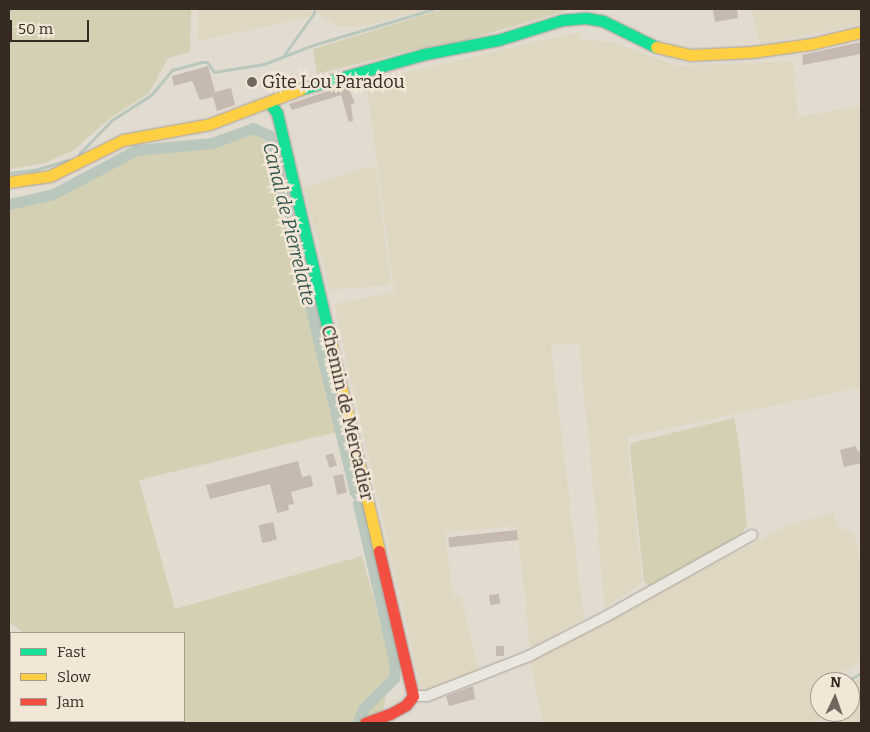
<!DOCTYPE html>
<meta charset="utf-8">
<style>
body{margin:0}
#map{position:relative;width:870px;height:732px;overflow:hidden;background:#e2dbd0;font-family:Bitter,serif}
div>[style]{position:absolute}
.farmland>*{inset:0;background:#e0d7c2}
.green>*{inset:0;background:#d3d0b4}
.stream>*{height:3px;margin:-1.5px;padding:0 1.5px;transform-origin:1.5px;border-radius:1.5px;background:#b9c7bd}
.canal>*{height:11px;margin:-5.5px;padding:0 5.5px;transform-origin:5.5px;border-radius:5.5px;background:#b9c7bd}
.building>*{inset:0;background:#c6b9b1;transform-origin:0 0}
.roads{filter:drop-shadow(0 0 1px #a8a098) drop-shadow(0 0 1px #a8a098)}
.lane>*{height:5px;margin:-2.5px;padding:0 2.5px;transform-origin:2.5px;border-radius:2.5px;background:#eae6e0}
.street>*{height:10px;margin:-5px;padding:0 5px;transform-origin:5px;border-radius:5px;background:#eae6e0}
.fast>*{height:11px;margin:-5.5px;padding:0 5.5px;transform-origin:5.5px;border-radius:5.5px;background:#16e098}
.slow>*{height:11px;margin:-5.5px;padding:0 5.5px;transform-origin:5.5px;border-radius:5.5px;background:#ffcf43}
.jam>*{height:11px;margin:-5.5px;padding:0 5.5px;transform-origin:5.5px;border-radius:5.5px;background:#f24e42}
.dots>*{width:14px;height:14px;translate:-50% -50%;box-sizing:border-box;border:2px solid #f2e7d6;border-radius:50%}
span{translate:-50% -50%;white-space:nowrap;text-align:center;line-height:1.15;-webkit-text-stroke:5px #f2e7d6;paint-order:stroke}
.poi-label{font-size:18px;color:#362921}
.left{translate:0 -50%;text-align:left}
.street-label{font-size:18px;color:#362921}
.water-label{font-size:19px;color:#32544e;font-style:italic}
.frame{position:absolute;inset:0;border:10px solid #362921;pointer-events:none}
.legend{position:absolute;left:10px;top:632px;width:175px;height:90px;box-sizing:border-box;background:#f2e7d6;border:1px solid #a79b8e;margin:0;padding:6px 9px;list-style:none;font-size:15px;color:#362921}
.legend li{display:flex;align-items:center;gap:10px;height:25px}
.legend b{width:25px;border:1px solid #a79b8e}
.north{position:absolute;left:810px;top:672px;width:50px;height:50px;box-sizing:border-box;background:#f2e7d6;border:1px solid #a79b8e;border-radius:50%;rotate:3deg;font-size:14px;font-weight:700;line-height:20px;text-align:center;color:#362921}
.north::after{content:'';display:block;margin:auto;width:18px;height:22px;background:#72675e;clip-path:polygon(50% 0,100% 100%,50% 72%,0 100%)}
.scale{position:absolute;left:10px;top:20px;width:79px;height:22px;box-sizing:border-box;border:2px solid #362921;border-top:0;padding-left:6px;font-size:15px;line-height:18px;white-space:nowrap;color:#362921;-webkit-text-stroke:4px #f2e7d6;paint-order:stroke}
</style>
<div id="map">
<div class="farmland">
<i style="clip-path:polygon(198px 9px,311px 9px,311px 17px,197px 41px)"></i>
<i style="clip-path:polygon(317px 9px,428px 9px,359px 27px,338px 26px,317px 13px)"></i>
<i style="clip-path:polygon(751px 9px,861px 9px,861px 24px,760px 44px)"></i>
<i style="clip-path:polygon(579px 32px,583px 40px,612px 42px,677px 66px,794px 61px,798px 117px,861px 106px,861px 387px,627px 437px,642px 582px,605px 609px,579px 344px,551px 345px,584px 619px,530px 648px,517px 526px,445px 532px,453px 597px,461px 596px,479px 670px,425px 693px,421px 689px,334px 304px,394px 292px,367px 86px,390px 76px)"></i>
<i style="clip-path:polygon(366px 167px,376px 167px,391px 285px,330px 290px,304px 188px)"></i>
<i style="clip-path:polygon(833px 513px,838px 526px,854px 535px,861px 565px,861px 661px,825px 682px,820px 682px,815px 694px,821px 723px,542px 723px,530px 660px,789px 525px)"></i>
<i style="clip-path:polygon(861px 679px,861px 723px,838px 723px,836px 712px,850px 712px,850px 684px)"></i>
</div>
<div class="green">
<i style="clip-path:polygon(9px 9px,191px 9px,190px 52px,168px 58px,149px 93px,109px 119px,74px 150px,45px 163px,9px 169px)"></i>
<i style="clip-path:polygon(444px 9px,580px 9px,568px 10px,466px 40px,412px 50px,317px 74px,313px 49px)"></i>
<i style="clip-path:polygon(253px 132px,265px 141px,337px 432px,139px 480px,175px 609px,362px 556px,391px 661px,383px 713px,350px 723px,152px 723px,149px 721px,184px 721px,184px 633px,24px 633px,9px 622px,9px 206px,56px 197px,135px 155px,213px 148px)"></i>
<i style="clip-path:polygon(734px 418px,739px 443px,747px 525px,742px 534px,649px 586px,644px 581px,630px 448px,632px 443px)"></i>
</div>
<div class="stream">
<i style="left:284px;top:55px;width:52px;rotate:-54.5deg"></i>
<i style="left:314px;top:13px;width:4px;rotate:-90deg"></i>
<i style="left:79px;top:154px;width:47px;rotate:-45.9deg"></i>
<i style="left:112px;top:120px;width:46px;rotate:-32.7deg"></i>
<i style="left:151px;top:95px;width:33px;rotate:-50deg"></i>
<i style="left:172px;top:70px;width:30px;rotate:-15deg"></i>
<i style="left:201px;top:62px;width:6px"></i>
<i style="left:207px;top:62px;width:12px;rotate:55deg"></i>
<i style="left:214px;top:72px;width:51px;rotate:-9.1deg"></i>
<i style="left:264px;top:64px;width:53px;rotate:-21.2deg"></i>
<i style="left:313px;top:45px;width:126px;rotate:-16.6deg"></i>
<i style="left:9px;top:173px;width:26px;rotate:-7deg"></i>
<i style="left:35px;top:170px;width:34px;rotate:-17deg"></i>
<i style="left:845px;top:682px;width:18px;rotate:-29deg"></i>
<i style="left:830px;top:712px;width:11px;rotate:75deg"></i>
</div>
<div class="canal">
<i style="left:9px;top:204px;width:45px;rotate:-12.8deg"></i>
<i style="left:53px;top:194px;width:94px;rotate:-27.9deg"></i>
<i style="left:136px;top:150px;width:76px;rotate:-5.3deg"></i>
<i style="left:212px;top:143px;width:44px;rotate:-20.1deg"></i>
<i style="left:253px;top:128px;width:17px;rotate:24deg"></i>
<i style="left:269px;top:135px;width:368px;rotate:76.5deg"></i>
<i style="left:358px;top:503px;width:165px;rotate:77.1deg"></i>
<i style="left:395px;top:664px;width:14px;rotate:94deg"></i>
<i style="left:394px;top:678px;width:44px;rotate:135deg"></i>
<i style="left:363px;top:709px;width:14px;rotate:111deg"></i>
</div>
<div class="building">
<i style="clip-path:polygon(737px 9px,738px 18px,715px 22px,713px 10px)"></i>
<i style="clip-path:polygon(861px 42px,861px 54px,803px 65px,802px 55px)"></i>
<i style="clip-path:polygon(208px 66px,215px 92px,231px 88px,235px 105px,217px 111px,213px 97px,200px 100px,192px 81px,174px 86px,172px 76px)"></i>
<i style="clip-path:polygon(347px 85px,355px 103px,351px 104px,353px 121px,349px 122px,341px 95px,292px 110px,289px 104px)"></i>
<i style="clip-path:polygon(856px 446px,858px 452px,861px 451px,861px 463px,844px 467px,840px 450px)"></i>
<i style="left:333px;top:453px;width:13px;height:8px;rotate:72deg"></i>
<i style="clip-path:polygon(298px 461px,302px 477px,311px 475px,313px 486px,291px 492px,294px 504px,288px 505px,289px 510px,277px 513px,270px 484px,210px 499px,206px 485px)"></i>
<i style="left:343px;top:474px;width:19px;height:10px;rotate:78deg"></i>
<i style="left:273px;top:522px;width:18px;height:15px;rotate:77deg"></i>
<i style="left:517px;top:530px;width:10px;height:69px;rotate:84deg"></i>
<i style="left:499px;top:594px;width:10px;height:10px;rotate:84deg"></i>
<i style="left:496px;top:646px;width:8px;height:10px"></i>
<i style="clip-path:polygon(473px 686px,475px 699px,449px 706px,446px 696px)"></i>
</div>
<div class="roads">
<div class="lane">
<i style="left:9px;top:660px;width:4px;rotate:-63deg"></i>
</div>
<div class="street">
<i style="left:413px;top:696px;width:14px"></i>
<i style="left:427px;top:696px;width:110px;rotate:-21.4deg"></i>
<i style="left:529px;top:656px;width:88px;rotate:-27.1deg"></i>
<i style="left:607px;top:616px;width:166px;rotate:-29.2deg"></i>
</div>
<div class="fast">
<i style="left:301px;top:89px;width:129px;rotate:-15.8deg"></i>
<i style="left:425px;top:54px;width:74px;rotate:-10.9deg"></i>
<i style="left:498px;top:40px;width:67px;rotate:-17.4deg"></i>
<i style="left:562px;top:20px;width:24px;rotate:-5deg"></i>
<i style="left:586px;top:18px;width:17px;rotate:10deg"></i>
<i style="left:603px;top:21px;width:59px;rotate:26.1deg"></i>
<i style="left:269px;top:102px;width:14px;rotate:54deg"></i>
<i style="left:277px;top:113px;width:237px;rotate:76.8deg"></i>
</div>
<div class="slow">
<i style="left:656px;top:47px;width:35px;rotate:13deg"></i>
<i style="left:690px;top:55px;width:62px;rotate:-2.8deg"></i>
<i style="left:752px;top:52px;width:60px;rotate:-7.7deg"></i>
<i style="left:811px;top:44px;width:51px;rotate:-13.5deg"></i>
<i style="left:9px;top:182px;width:41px;rotate:-8.3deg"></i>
<i style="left:50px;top:176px;width:81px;rotate:-26.3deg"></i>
<i style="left:123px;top:140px;width:88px;rotate:-10.4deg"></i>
<i style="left:210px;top:124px;width:97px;rotate:-21deg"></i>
<i style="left:331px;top:344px;width:212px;rotate:76.9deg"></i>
</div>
<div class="jam">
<i style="left:365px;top:723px;width:27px;rotate:-20deg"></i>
<i style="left:390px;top:714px;width:18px;rotate:-29deg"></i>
<i style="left:406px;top:705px;width:11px;rotate:-52deg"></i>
<i style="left:413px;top:696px;width:149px;rotate:-103.2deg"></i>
</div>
</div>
<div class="dots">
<i style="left:252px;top:82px;background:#72675e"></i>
</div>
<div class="poi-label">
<span class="left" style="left:262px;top:82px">Gîte Lou Paradou</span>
</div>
<div class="street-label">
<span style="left:347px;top:413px;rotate:77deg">Chemin de Mercadier</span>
</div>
<div class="water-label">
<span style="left:289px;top:224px;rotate:76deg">Canal de Pierrelatte</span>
</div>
<div class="frame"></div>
<ul class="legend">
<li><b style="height:6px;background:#16e098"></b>Fast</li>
<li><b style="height:6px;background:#ffcf43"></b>Slow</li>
<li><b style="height:6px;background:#f24e42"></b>Jam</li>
</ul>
<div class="north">N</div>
<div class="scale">50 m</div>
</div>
